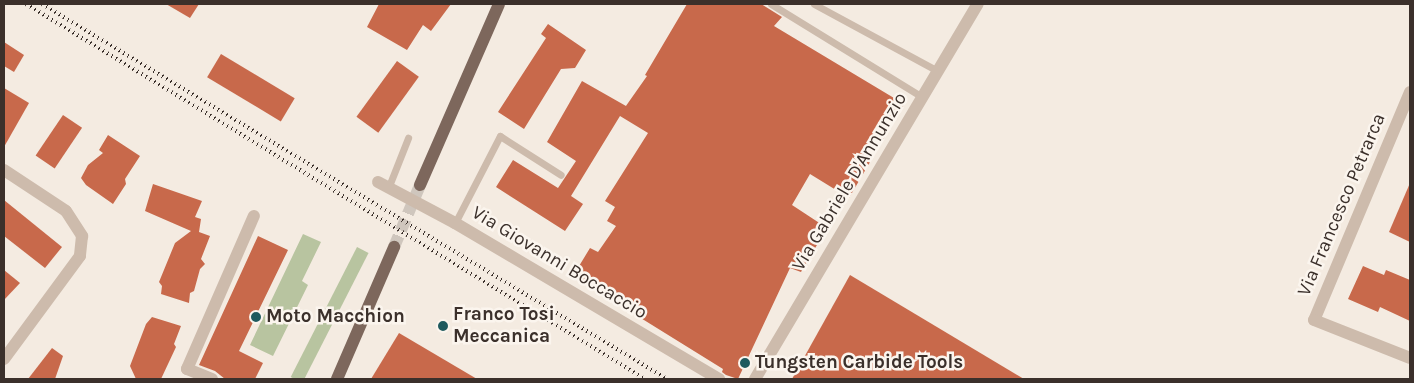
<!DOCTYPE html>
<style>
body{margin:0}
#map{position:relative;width:1414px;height:383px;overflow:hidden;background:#f4ebe1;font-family:Karla,sans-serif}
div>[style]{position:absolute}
.green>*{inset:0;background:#b8c4a0;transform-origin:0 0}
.building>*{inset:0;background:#c8694b;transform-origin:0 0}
.primary-tunnel>*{height:12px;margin-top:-6px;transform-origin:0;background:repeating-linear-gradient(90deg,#cfc6bd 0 12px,transparent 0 18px)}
.lane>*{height:7px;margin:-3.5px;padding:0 3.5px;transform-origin:3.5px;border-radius:3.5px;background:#cdbbac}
.street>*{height:12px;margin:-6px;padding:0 6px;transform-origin:6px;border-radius:6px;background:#cdbbac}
.primary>*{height:12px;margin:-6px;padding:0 6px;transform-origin:6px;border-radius:6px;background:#7d675c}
.rail>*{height:4px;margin-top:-2px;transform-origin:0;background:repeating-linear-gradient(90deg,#3b302b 0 1px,transparent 0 5px)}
.dots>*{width:14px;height:14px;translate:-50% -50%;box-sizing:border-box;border:2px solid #fbf5ee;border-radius:50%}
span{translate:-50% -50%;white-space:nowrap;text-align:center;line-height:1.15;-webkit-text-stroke:5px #fbf5ee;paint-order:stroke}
.street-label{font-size:19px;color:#3b302b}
.poi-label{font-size:19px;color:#3b302b;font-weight:700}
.left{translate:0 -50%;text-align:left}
.frame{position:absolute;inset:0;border:5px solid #3b302b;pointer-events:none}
</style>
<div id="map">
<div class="green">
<i style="clip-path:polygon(303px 234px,321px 242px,302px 281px,308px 285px,273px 356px,250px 345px)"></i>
<i style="left:357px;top:247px;width:13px;height:146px;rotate:27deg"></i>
</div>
<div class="building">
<i style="clip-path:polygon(166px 4px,199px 4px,190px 18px)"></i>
<i style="clip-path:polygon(379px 4px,451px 4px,431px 31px,423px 25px,407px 50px,367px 27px)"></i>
<i style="clip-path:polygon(687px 4px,761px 4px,782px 17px,774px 26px,904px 104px,849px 198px,810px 174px,792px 205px,827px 228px,801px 272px,790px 268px,738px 379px,726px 375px,722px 372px,723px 369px,573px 276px,590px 248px,598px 252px,616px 226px,607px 221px,615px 207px,605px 201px,648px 133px,620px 116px,571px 196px,583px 204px,565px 231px,496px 187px,513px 160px,558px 188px,576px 161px,547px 142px,582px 81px,626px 106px,621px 113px,647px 76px,645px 75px)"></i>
<i style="clip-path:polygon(548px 24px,586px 50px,575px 68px,561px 69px,524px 129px,498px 112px,546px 38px,541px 34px)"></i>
<i style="clip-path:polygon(4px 42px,24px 55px,14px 72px,4px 66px)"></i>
<i style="left:221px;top:54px;width:86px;height:27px;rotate:31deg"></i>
<i style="left:397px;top:61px;width:27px;height:69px;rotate:36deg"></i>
<i style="clip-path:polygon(4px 88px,29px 103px,4px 147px)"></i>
<i style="left:63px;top:115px;width:23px;height:49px;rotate:34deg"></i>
<i style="clip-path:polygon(108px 135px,140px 156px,125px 179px,126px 184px,113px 204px,86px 185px,81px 178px,88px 165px,103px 153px,99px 150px)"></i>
<i style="clip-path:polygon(1410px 183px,1410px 242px,1389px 232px)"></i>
<i style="clip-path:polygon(153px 184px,202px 201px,195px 217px,201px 219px,199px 232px,210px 236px,201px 259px,205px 264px,200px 269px,194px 291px,190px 293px,189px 303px,161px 294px,162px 286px,159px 282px,175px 243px,191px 231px,145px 211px)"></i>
<i style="clip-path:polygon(4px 200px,62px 247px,45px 268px,4px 236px)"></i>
<i style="clip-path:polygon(258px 236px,288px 250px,239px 351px,263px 363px,255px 379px,225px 379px,215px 371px,199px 365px)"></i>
<i style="clip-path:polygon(1363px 266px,1384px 275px,1386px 270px,1410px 280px,1410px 321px,1380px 307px,1378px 312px,1348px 299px)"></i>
<i style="clip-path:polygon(4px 270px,20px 283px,4px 300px)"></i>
<i style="clip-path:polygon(850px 275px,1024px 379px,792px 379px)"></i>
<i style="clip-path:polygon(152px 317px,181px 326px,174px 344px,176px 347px,161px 379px,136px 379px,130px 366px,146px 324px)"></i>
<i style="clip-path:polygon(399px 333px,477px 379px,371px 379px)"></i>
<i style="clip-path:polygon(52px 348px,63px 356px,55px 379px,28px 379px)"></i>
</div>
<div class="primary-tunnel">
<i style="left:394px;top:247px;width:67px;rotate:-67.2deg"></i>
</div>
<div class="lane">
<i style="left:771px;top:4px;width:177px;rotate:31.6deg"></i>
<i style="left:814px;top:4px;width:141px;rotate:28.4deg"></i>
<i style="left:389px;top:186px;width:52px;rotate:-68.4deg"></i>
<i style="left:455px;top:223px;width:98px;rotate:-62.7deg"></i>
<i style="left:500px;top:136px;width:72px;rotate:32.6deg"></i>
</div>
<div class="street">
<i style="left:1410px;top:92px;width:247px;rotate:112.8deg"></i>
<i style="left:1314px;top:320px;width:103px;rotate:21.6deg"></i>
<i style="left:4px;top:170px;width:74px;rotate:33.5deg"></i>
<i style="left:66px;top:211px;width:30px;rotate:57deg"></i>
<i style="left:82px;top:236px;width:20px;rotate:96deg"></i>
<i style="left:80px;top:256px;width:128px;rotate:126.4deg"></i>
<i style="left:378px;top:182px;width:87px;rotate:28deg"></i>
<i style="left:455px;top:223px;width:307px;rotate:30.6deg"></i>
<i style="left:212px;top:379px;width:27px;rotate:-158deg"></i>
<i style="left:187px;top:369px;width:167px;rotate:-66.4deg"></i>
<i style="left:755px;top:379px;width:436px;rotate:-59.3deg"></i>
</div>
<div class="primary">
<i style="left:420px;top:185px;width:197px;rotate:-66.4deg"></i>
<i style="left:337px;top:379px;width:144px;rotate:-66.6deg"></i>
</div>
<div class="rail">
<i style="left:26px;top:4px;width:724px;rotate:31.21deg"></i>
<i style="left:42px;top:4px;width:729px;rotate:30.96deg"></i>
</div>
<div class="dots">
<i style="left:256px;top:317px;background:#1f5a5e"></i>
<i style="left:443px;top:326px;background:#1f5a5e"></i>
<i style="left:745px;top:363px;background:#1f5a5e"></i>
</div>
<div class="street-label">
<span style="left:850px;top:182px;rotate:-59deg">Via Gabriele D'Annunzio</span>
<span style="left:1342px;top:205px;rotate:-67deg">Via Francesco Petrarca</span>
<span style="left:559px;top:263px;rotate:31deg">Via Giovanni Boccaccio</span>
</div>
<div class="poi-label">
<span class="left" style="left:453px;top:326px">Franco Tosi<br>Meccanica</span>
<span class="left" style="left:266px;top:317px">Moto Macchion</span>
<span class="left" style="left:755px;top:363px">Tungsten Carbide Tools</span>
</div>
<div class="frame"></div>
</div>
